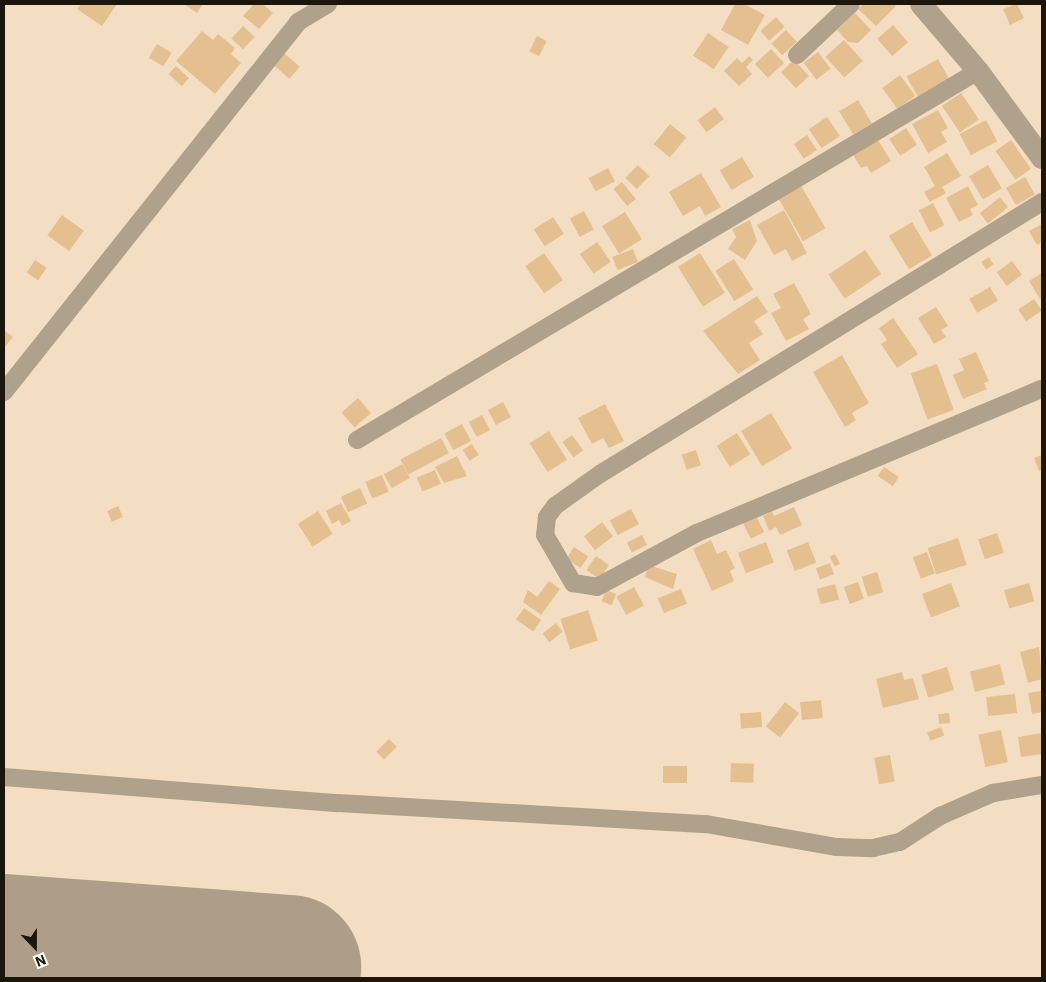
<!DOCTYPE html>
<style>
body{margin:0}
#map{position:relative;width:1046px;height:982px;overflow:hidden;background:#f3dec3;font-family:"IBM Plex Sans",sans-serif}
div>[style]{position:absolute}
.runway>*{height:144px;margin:-72px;padding:0 72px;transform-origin:72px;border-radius:72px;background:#ae9d88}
.building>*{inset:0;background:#e4c091;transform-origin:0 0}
.minor>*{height:18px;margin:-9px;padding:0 9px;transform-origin:9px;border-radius:9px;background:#b0a18d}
.tertiary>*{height:22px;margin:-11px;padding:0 11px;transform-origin:11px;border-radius:11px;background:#b0a18d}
span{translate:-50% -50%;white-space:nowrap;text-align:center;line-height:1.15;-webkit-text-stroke:4px #fff;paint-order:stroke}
.frame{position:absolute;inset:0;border:5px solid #1c150b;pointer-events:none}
.north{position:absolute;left:10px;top:922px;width:50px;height:50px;-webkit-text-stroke:4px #fff;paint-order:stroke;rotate:158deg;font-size:14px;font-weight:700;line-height:20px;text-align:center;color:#1c150b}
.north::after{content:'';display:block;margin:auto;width:18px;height:22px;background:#1c150b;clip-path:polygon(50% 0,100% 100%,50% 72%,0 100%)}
</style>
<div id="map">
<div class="runway">
<i style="left:4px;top:946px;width:286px;rotate:4.2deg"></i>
</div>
<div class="building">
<i style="clip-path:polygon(81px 4px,117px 4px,102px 26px,77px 9px)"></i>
<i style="clip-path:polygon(184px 4px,203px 4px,197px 13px)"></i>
<i style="clip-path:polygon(254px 4px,263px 4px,273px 13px,259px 29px,243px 16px)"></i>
<i style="clip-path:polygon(735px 4px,744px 4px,765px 15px,748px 45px,721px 30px)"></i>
<i style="clip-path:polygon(863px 4px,893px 4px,896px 6px,876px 26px,858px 9px)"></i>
<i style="clip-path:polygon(1017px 4px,1024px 18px,1010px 25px,1003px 9px)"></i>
<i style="clip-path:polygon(855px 13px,871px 30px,858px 43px,848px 42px,837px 30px)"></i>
<i style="left:776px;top:17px;width:13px;height:21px;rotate:48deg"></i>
<i style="left:893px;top:25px;width:23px;height:21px;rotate:49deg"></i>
<i style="left:243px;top:26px;width:16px;height:17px;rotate:43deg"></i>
<i style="left:786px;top:30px;width:16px;height:20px;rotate:47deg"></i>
<i style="clip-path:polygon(202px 31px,213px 40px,218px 34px,235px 48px,231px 54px,241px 63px,215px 94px,176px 61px)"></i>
<i style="left:708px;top:33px;width:25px;height:27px;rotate:34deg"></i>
<i style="left:537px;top:36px;width:11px;height:17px;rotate:27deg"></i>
<i style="left:844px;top:40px;width:28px;height:25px;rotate:48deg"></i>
<i style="left:157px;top:44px;width:17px;height:16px;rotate:31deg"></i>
<i style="left:771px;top:49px;width:19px;height:22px;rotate:47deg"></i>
<i style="left:818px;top:52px;width:21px;height:18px;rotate:53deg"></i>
<i style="left:284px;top:53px;width:21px;height:16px;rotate:41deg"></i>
<i style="clip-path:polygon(749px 56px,753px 60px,746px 67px,752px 74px,739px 86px,724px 71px,737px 58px,742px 63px)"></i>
<i style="left:938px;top:59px;width:23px;height:36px;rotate:61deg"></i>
<i style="left:794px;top:60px;width:22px;height:18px;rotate:47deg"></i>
<i style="left:176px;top:66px;width:18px;height:11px;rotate:43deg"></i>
<i style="left:900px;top:75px;width:26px;height:22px;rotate:54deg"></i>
<i style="left:961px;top:93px;width:32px;height:23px;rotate:56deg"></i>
<i style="left:858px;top:100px;width:27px;height:22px;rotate:59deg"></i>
<i style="left:715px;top:107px;width:15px;height:22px;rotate:53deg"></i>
<i style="clip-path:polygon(938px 110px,948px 128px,941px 132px,947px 142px,928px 153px,912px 124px)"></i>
<i style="left:827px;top:117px;width:23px;height:22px;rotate:56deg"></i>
<i style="left:986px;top:120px;width:24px;height:30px;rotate:62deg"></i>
<i style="left:670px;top:124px;width:21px;height:26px;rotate:39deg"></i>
<i style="left:906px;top:128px;width:20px;height:20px;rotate:57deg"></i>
<i style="left:807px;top:135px;width:18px;height:16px;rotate:56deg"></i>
<i style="clip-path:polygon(878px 140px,891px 161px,871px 173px,867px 166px,861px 168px,853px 155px)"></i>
<i style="left:1011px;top:140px;width:35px;height:19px;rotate:55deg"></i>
<i style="clip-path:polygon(947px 153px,961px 176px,942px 187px,946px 193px,930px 202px,924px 192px,935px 186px,924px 167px)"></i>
<i style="left:742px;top:157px;width:23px;height:26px;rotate:59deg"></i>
<i style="left:638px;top:165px;width:16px;height:18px;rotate:45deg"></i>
<i style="left:988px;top:165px;width:27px;height:22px;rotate:59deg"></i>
<i style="left:608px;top:168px;width:15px;height:22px;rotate:62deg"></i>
<i style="clip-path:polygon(701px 173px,721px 207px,705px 216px,700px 206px,683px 216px,669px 192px)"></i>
<i style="left:1025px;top:177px;width:20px;height:22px;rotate:60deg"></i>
<i style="left:622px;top:182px;width:22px;height:11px;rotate:51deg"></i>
<i style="left:800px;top:184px;width:51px;height:26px;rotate:60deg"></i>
<i style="clip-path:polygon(968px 186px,978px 205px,970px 209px,973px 215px,959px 222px,946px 198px)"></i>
<i style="left:1000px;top:197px;width:13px;height:26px;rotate:51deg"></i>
<i style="left:933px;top:203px;width:25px;height:16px;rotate:63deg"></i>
<i style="clip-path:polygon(784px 210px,807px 253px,792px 261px,786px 249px,774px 255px,757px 225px)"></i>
<i style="left:584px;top:211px;width:21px;height:16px;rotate:62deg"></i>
<i style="left:625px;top:212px;width:32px;height:27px;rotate:58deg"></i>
<i style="left:62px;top:215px;width:27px;height:25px;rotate:36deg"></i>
<i style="left:553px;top:217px;width:20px;height:23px;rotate:57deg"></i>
<i style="clip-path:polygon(750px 220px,757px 241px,745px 260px,728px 249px,736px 237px,732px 229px)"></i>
<i style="left:912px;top:222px;width:39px;height:27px;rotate:59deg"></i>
<i style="clip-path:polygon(1042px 224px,1042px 242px,1037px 245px,1029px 231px)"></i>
<i style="left:597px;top:242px;width:24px;height:21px;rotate:55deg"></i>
<i style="left:633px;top:249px;width:14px;height:22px;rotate:69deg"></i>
<i style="left:865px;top:250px;width:29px;height:44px;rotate:56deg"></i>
<i style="left:544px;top:253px;width:33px;height:23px;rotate:55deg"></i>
<i style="left:700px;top:253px;width:47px;height:26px;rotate:58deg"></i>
<i style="left:989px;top:257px;width:9px;height:9px;rotate:58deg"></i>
<i style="left:734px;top:259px;width:36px;height:22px;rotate:58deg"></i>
<i style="left:35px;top:260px;width:14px;height:15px;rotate:34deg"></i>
<i style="left:1012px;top:261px;width:17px;height:19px;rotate:54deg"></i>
<i style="clip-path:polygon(1042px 273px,1042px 298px,1040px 299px,1029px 281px)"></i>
<i style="clip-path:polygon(794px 283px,811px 314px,803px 319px,809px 329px,786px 341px,771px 313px,781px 308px,773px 294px)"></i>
<i style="left:990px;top:287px;width:16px;height:24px;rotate:60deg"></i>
<i style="clip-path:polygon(757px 296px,768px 312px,754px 321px,763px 334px,749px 343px,760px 360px,738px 374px,703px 331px)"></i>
<i style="left:1034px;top:299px;width:14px;height:19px;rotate:56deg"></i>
<i style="clip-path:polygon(936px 307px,948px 326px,941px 330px,946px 337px,934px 344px,918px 318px)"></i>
<i style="clip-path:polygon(893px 318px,918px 354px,897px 368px,881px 344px,887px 340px,879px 328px)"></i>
<i style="clip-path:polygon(4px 330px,13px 337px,4px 348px)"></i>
<i style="clip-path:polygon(976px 352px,989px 381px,984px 383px,987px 389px,963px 399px,953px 375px,964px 370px,959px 359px)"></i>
<i style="clip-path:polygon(842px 355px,869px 403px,852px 413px,856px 420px,845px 427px,813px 372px)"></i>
<i style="left:937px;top:364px;width:49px;height:28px;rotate:70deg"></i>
<i style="left:358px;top:398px;width:20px;height:22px;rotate:49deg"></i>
<i style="left:503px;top:402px;width:17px;height:17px;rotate:62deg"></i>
<i style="clip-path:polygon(605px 404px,624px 441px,609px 448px,603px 438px,592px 444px,578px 418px)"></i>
<i style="left:771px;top:413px;width:41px;height:35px;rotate:59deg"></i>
<i style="left:482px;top:415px;width:17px;height:15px;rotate:62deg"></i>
<i style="left:462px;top:424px;width:19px;height:20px;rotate:62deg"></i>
<i style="left:549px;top:431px;width:34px;height:23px;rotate:58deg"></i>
<i style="left:737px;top:433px;width:25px;height:24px;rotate:58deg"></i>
<i style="left:572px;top:435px;width:19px;height:12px;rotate:54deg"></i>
<i style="left:441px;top:438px;width:17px;height:46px;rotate:62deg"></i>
<i style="left:472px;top:444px;width:13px;height:11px;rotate:58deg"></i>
<i style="left:696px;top:450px;width:16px;height:15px;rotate:72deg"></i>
<i style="clip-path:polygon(1042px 455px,1042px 470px,1039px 471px,1034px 458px)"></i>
<i style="clip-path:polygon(457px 456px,467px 476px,444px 483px,435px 467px)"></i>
<i style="left:402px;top:464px;width:16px;height:21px;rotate:60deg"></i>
<i style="left:884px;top:467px;width:18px;height:11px;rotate:34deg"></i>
<i style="left:435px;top:470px;width:15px;height:20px;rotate:67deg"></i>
<i style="left:382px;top:475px;width:18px;height:18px;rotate:68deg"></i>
<i style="left:360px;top:488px;width:17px;height:21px;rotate:65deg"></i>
<i style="clip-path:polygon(341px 503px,351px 521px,342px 526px,339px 520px,332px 524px,326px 511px)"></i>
<i style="left:118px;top:506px;width:12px;height:12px;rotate:66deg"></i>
<i style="clip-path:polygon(794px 507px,802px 525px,780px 535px,776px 527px,769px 531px,763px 516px,772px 511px,774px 516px)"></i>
<i style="left:631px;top:509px;width:17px;height:24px;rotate:62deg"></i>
<i style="left:318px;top:511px;width:27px;height:24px;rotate:57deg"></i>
<i style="left:756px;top:516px;width:18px;height:15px;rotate:63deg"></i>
<i style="left:602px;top:522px;width:18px;height:23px;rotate:52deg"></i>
<i style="left:997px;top:533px;width:21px;height:20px;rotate:71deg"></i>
<i style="left:642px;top:535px;width:11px;height:17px;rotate:63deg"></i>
<i style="left:958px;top:538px;width:28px;height:32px;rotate:72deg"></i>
<i style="clip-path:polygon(711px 540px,717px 554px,726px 550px,735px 568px,730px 571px,734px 581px,712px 591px,693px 549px)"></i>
<i style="left:766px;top:542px;width:22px;height:30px;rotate:69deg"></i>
<i style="left:808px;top:542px;width:22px;height:23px;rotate:68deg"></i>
<i style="left:574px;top:547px;width:17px;height:14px;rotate:33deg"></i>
<i style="left:927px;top:552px;width:23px;height:15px;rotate:70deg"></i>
<i style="left:835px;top:554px;width:11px;height:6px;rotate:63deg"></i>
<i style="left:596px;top:556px;width:16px;height:17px;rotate:35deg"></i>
<i style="left:830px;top:563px;width:12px;height:15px;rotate:70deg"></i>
<i style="clip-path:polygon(648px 565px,677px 574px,673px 589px,645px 577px)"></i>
<i style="left:877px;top:572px;width:21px;height:16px;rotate:73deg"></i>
<i style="clip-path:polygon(549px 581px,560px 589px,541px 615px,523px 602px,528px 590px,537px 597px)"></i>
<i style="left:858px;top:582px;width:18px;height:15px;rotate:71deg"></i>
<i style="left:951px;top:583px;width:25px;height:31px;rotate:69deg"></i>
<i style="left:1029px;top:583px;width:19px;height:26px;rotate:74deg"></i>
<i style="left:835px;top:584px;width:16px;height:19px;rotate:75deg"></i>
<i style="left:634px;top:587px;width:21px;height:20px;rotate:62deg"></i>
<i style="left:681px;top:589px;width:16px;height:25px;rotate:68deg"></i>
<i style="left:606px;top:590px;width:11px;height:12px;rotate:22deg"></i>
<i style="left:524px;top:608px;width:21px;height:14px;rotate:35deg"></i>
<i style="left:588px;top:610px;width:32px;height:29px;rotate:72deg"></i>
<i style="left:556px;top:623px;width:11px;height:17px;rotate:52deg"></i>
<i style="clip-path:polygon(1039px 647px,1042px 679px,1028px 683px,1020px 652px)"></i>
<i style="left:1000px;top:664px;width:21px;height:31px;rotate:76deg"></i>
<i style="left:947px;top:667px;width:24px;height:27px;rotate:73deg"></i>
<i style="clip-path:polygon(902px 672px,904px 680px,913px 678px,919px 699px,883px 708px,876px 679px)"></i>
<i style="clip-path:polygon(1041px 691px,1042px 712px,1032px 714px,1028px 693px)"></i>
<i style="left:1015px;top:694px;width:19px;height:29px;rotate:84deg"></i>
<i style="left:821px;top:700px;width:18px;height:21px;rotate:84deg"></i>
<i style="left:785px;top:702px;width:18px;height:31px;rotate:38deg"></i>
<i style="left:761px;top:712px;width:15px;height:21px;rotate:86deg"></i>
<i style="left:949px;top:713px;width:10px;height:11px;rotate:84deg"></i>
<i style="left:941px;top:727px;width:9px;height:15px;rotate:69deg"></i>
<i style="left:1001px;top:730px;width:33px;height:23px;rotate:78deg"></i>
<i style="clip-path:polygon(1042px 733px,1042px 754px,1021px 757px,1018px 737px)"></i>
<i style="left:389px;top:739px;width:11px;height:18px;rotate:45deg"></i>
<i style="left:890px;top:755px;width:27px;height:16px;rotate:80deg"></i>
<i style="left:731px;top:763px;width:23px;height:19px;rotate:2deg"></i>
<i style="left:663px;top:766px;width:24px;height:17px"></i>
</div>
<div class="minor">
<i style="left:797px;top:55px;width:74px;rotate:-43.4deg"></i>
<i style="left:1042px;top:202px;width:519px;rotate:148.39deg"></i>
<i style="left:600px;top:474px;width:55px;rotate:144.6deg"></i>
<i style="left:555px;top:506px;width:14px;rotate:126deg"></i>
<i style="left:547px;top:517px;width:18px;rotate:96deg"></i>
<i style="left:545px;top:535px;width:56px;rotate:59.7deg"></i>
<i style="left:573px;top:583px;width:24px;rotate:9deg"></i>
<i style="left:597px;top:587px;width:114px;rotate:-28.4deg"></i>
<i style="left:697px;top:533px;width:374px;rotate:-22.7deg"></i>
<i style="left:4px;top:392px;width:473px;rotate:-51.5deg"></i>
<i style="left:298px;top:22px;width:35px;rotate:-31deg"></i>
<i style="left:357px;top:440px;width:722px;rotate:-30.72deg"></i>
<i style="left:4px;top:777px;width:335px;rotate:4.5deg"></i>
<i style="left:338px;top:803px;width:369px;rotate:3.3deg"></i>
<i style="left:706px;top:824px;width:133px;rotate:10deg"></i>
<i style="left:837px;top:847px;width:36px;rotate:2deg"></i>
<i style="left:873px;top:848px;width:28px;rotate:-13deg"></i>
<i style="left:900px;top:842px;width:48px;rotate:-33deg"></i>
<i style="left:940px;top:816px;width:58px;rotate:-23.5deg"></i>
<i style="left:993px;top:793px;width:50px;rotate:-9.3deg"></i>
</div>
<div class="tertiary">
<i style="left:921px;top:4px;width:88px;rotate:49.6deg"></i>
<i style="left:978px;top:71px;width:108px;rotate:53.7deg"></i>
</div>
<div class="frame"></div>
<div class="north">N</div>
</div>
